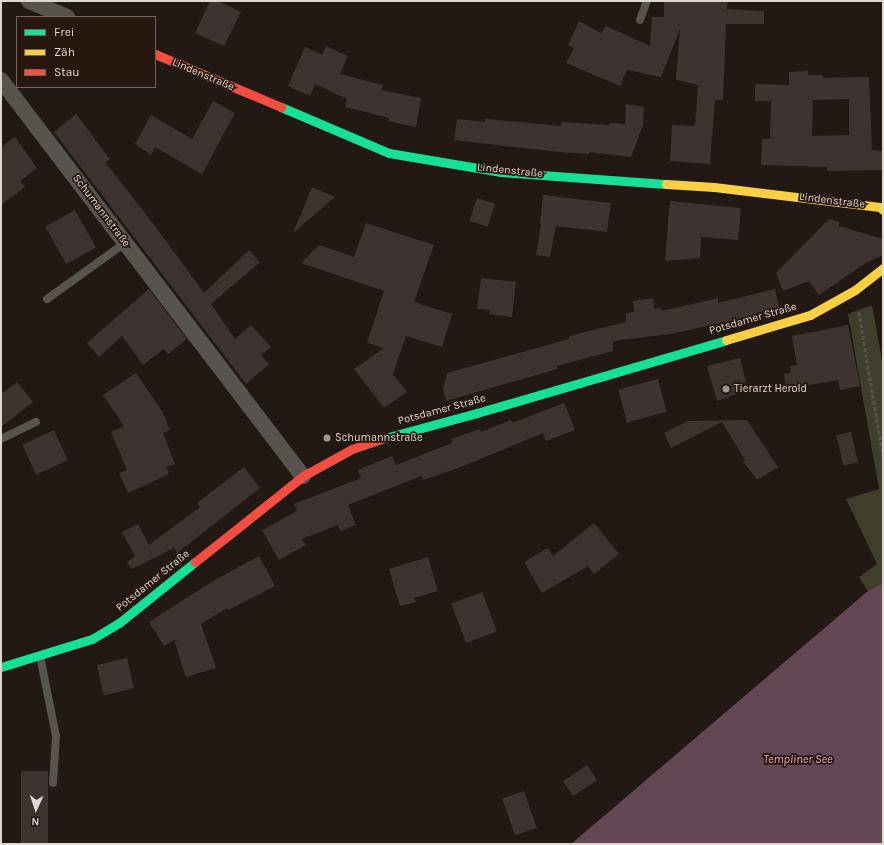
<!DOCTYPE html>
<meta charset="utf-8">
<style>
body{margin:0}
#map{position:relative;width:884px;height:845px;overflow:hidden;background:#221914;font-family:Karla,sans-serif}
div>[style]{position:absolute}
.green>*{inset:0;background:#3f3e2a}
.water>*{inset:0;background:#644754}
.building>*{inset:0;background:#3e3330;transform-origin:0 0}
.path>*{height:2.5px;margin-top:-1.25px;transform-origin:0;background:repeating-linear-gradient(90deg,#56514d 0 4px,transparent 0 6px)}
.lane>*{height:8px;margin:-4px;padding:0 4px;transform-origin:4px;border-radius:4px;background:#57534f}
.street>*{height:16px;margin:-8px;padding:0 8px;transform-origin:8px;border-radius:8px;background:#57534f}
.fast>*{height:9px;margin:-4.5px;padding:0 4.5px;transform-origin:4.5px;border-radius:4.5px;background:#16e098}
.slow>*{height:9px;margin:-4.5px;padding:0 4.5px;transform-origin:4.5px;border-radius:4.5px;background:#ffcf43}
.jam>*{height:9px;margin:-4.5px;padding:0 4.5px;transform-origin:4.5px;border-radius:4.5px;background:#f24e42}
.dots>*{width:11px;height:11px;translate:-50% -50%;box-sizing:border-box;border:2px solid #28170e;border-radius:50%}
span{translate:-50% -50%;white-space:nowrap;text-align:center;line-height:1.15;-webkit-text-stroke:3.5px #28170e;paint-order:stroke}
.street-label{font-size:11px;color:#e2d6d0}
.poi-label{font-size:11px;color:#e2d6d0}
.left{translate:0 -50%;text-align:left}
.water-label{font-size:12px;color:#e6abc6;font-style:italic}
.frame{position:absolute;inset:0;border:2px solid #e2d6d0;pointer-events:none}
.legend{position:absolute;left:16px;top:16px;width:140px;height:72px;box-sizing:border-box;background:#28170e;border:1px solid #72635c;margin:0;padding:5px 7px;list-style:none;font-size:12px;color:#e2d6d0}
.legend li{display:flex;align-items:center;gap:8px;height:20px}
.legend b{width:20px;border:1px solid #72635c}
.north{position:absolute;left:16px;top:789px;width:40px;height:40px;-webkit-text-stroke:3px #28170e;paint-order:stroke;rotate:183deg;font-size:11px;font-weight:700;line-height:16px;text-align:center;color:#e2d6d0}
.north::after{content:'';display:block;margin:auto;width:14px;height:18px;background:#e2d6d0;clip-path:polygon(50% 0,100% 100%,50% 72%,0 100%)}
</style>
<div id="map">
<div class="green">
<i style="clip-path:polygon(872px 305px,883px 366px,883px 583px,868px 591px,859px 577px,877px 564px,846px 499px,879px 489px,848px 314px)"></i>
</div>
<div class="water">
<i style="clip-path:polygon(883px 583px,883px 844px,571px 844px,868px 591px)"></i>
</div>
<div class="building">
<i style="clip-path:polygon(210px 1px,218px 1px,241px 12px,224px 46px,195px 33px)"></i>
<i style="clip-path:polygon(664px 1px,728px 1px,727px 9px,764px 11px,764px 24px,726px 24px,723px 100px,715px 100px,710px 164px,670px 161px,672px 125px,695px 126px,698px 85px,676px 80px,680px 29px,661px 77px,627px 70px,620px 86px,566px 63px,574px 48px,568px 45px,579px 21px,601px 33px,606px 26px,650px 46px,652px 17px,664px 17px)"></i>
<i style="clip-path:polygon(326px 46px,348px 56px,340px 74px,383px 85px,381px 90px,421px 98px,416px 127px,388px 121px,389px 118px,345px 107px,347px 99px,315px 84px,310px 96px,288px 86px,305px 47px,322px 55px)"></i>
<i style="clip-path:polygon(evenodd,808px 71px,808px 75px,823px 75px,823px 78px,869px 77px,872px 150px,883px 151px,883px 170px,827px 171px,827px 167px,761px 165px,762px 139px,770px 139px,771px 101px,755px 101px,755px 84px,789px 85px,789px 72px,808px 71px,849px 99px,849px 135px,812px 136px,813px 100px,849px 99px)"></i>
<i style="clip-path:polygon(213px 101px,235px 113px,202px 174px,155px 147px,151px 155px,135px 144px,151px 115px,192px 139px)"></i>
<i style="clip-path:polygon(626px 104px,644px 107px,643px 125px,631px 157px,589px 152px,589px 154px,559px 152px,454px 140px,457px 119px,485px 122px,485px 119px,561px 126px,561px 122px,609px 125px,610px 123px,625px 124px)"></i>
<i style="clip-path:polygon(76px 114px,110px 159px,105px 162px,155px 226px,204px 293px,249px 250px,260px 262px,211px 304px,235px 339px,251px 325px,271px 347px,261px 355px,269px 364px,246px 384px,54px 132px)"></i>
<i style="clip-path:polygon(15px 137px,37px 168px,20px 181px,25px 187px,1px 205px,1px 147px)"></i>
<i style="clip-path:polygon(312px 187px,335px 197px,293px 233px)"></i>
<i style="clip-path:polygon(543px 195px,611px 203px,607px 232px,556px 226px,550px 257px,536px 255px,541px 224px,540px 224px)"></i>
<i style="left:477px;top:198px;width:19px;height:24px;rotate:18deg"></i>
<i style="clip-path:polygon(670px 201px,741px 208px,738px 240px,701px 237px,700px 258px,665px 261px)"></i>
<i style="left:75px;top:210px;width:43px;height:34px;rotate:61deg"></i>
<i style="clip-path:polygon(829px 219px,839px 222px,839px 226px,883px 239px,883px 255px,866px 263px,819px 295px,809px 281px,783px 291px,776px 273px)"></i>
<i style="clip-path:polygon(366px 223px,434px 245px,414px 302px,452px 314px,442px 347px,406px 336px,393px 374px,407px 392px,384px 408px,354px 369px,384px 348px,367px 343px,384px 291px,301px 263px,319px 245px,354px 257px)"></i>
<i style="clip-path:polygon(481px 278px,516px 282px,512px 317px,489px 314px,490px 310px,477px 309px)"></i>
<i style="clip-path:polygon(149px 289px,187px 339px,168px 354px,164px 349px,143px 365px,122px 336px,99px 357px,87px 343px)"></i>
<i style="clip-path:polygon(775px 289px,779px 307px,762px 311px,763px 314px,670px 334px,613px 341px,613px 351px,557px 366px,557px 369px,446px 401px,443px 389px,447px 373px,569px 339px,569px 336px,626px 322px,626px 313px,634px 312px,633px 301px,653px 298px,654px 309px,661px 308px,662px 311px,718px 298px,718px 303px)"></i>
<i style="clip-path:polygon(848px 325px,860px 386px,840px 390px,838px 380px,786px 389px,784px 374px,791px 373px,790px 366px,797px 365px,792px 336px)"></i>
<i style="clip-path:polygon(740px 358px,746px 383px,738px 384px,740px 393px,717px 401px,707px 366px)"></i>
<i style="clip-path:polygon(136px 373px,162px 411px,170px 430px,163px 433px,175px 464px,166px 467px,169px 474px,128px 493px,119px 473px,127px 470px,111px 432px,124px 426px,103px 395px)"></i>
<i style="left:658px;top:379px;width:34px;height:41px;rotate:75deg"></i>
<i style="clip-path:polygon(17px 382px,33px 402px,1px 427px,1px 394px)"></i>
<i style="clip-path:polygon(564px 403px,575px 430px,546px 441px,543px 433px,461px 467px,423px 480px,421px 476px,348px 505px,356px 525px,340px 531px,338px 525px,302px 539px,306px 545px,279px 560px,262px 530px,297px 511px,294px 504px,361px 478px,358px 470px,392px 456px,396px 465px,452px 443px,451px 439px,480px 429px,481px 432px,511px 420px,512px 423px)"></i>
<i style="clip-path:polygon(747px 420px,778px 467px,757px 480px,743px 461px,745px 460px,722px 422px,671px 448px,664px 433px,688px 421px)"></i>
<i style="left:54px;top:430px;width:33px;height:35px;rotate:65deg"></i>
<i style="left:851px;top:432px;width:31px;height:15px;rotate:77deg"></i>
<i style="clip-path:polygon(244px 467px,260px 488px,177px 553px,174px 548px,132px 569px,127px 562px,135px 556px,122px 532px,138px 524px,149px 545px,200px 507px,197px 503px)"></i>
<i style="clip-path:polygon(594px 523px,619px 554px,594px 574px,588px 566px,542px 593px,524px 562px,548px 548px,553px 556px)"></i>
<i style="clip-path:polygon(259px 556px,275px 586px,228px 610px,227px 608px,201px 624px,216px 668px,186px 677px,174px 640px,164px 646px,149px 622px,213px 581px)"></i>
<i style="clip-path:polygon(428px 557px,438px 591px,414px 598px,416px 602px,400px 606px,389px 569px)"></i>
<i style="left:482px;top:592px;width:42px;height:33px;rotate:69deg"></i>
<i style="left:127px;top:658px;width:31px;height:31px;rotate:77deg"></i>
<i style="left:587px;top:765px;width:18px;height:29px;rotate:56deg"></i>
<i style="left:21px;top:771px;width:27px;height:73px"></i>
<i style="left:524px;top:791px;width:39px;height:23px;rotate:71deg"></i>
</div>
<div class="path">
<i style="left:859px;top:312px;width:146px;rotate:80.5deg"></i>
</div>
<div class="lane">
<i style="left:640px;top:20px;width:20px;rotate:-70deg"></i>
<i style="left:47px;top:299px;width:96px;rotate:-35.7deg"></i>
<i style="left:1px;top:439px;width:39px;rotate:-26deg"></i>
<i style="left:40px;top:656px;width:82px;rotate:78.7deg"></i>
<i style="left:56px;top:736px;width:47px;rotate:93.7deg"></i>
</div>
<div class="street">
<i style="left:29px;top:1px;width:41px;rotate:22.8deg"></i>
<i style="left:1px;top:80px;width:498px;rotate:52.7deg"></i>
</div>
<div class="fast">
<i style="left:281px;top:107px;width:117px;rotate:23.1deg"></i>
<i style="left:389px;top:153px;width:114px;rotate:9.6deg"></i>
<i style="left:501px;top:172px;width:165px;rotate:4.2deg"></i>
<i style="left:381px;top:439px;width:99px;rotate:-15.2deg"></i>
<i style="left:477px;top:413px;width:259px;rotate:-16.3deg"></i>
<i style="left:1px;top:667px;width:95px;rotate:-17.1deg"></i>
<i style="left:92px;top:639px;width:31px;rotate:-31deg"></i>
<i style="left:119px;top:623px;width:97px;rotate:-38.8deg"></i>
</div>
<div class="slow">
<i style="left:666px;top:184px;width:48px;rotate:3.6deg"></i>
<i style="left:714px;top:187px;width:167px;rotate:6.9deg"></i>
<i style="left:880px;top:207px;width:4px;rotate:45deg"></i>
<i style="left:726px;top:340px;width:88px;rotate:-16.6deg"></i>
<i style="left:810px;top:315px;width:51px;rotate:-29.1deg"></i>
<i style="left:855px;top:290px;width:36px;rotate:-38deg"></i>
</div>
<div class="jam">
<i style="left:155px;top:54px;width:137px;rotate:22.8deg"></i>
<i style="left:195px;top:562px;width:138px;rotate:-38.5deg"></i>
<i style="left:303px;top:476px;width:56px;rotate:-28.9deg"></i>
<i style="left:352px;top:449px;width:31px;rotate:-19deg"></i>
</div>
<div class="dots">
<i style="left:726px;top:389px;background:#9f948e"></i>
<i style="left:327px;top:438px;background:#9f948e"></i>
</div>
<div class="street-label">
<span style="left:203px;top:75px;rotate:23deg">Lindenstraße</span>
<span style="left:510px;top:171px;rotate:6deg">Lindenstraße</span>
<span style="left:832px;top:201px;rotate:7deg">Lindenstraße</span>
<span style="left:101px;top:211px;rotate:53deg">Schumannstraße</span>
<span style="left:753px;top:319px;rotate:-16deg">Potsdamer Straße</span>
<span style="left:442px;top:410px;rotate:-15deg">Potsdamer Straße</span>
<span style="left:153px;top:581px;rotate:-39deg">Potsdamer Straße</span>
</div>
<div class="poi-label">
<span class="left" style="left:734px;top:389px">Tierarzt Herold</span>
<span class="left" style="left:335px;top:438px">Schumannstraße</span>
</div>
<div class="water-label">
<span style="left:798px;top:760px">Templiner See</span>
</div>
<div class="frame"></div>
<ul class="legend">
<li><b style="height:5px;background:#16e098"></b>Frei</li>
<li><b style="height:5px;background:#ffcf43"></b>Zäh</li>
<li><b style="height:5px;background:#f24e42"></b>Stau</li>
</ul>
<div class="north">N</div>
</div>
